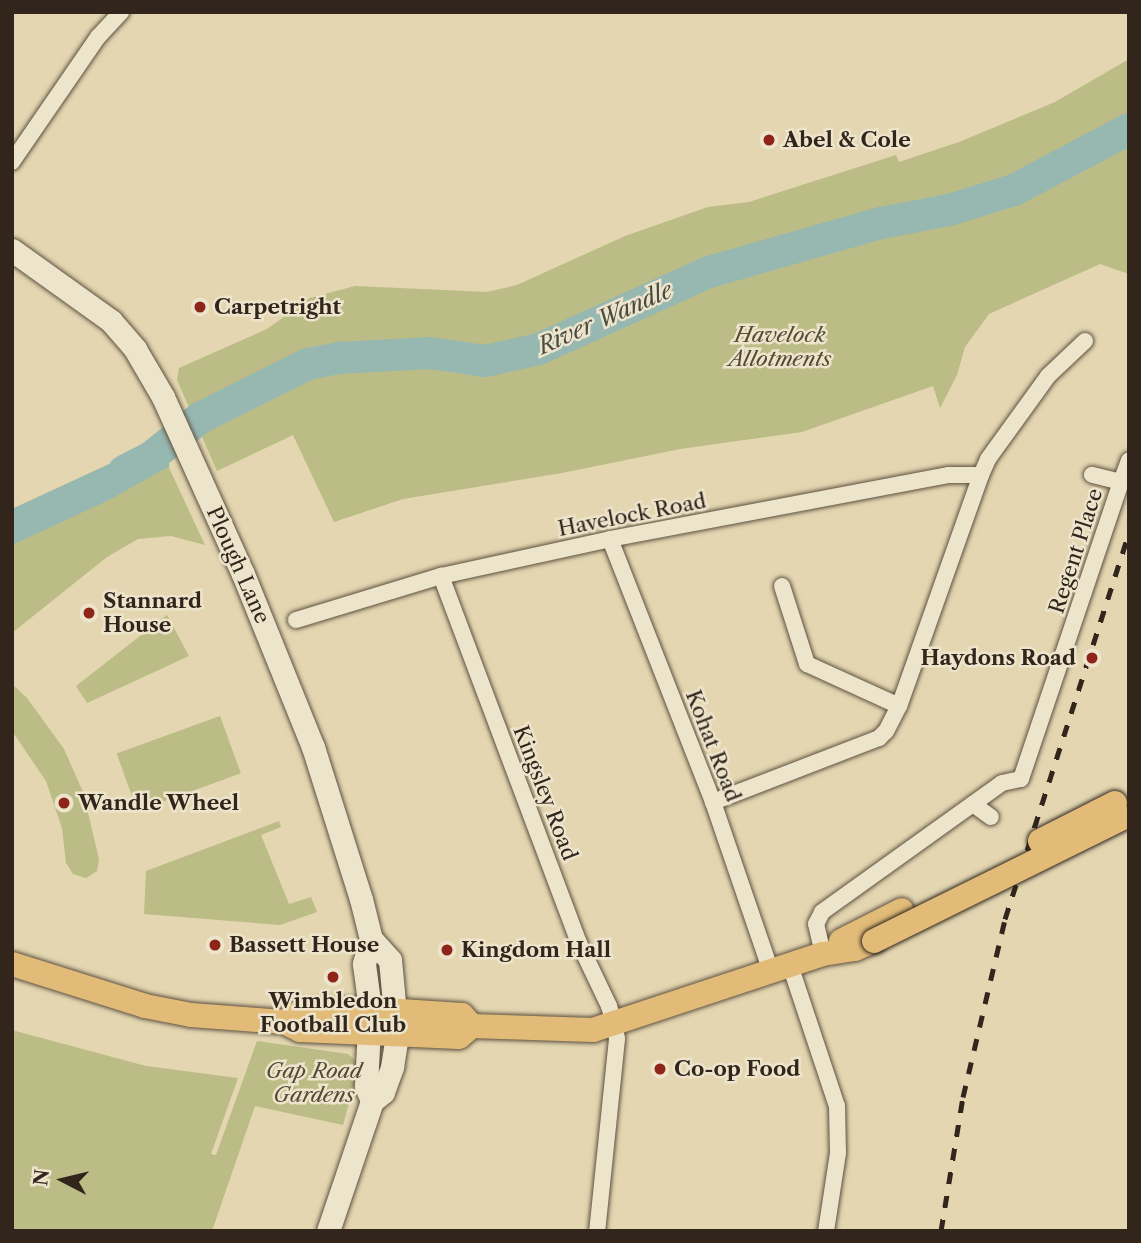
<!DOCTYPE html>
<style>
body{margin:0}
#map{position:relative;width:1141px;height:1243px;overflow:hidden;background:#e3d6b0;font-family:"Libre Caslon Text",serif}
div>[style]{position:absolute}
.green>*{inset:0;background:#bbbc86;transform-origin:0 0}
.water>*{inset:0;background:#96b8b1}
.river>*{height:32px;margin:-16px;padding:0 16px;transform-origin:16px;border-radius:16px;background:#96b8b1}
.roads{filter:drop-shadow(0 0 2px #5e5141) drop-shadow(0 0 2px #5e5141)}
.minor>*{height:16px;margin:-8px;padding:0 8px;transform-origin:8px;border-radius:8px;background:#ede4cc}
.secondary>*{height:23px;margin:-11.5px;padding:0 11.5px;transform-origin:11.5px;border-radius:11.5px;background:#ede4cc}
.primary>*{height:24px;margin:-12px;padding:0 12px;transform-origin:12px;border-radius:12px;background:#e2bb78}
.rail>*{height:5px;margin-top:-2.5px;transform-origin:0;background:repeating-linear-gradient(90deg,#31251c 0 12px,transparent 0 24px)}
.bridges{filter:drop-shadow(0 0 2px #31251c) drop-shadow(0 0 2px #31251c)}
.primary-bridge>*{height:24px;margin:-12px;padding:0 12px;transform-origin:12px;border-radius:12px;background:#e2bb78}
.dots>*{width:19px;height:19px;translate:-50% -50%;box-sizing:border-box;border:4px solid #ede4cc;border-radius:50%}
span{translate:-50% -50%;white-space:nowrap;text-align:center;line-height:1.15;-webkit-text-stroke:5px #ede4cc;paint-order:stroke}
.poi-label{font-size:21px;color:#31251c;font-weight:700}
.left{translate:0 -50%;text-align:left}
.right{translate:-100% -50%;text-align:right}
.park-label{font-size:21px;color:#544b36;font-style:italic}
.street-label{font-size:21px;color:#31251c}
.water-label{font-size:23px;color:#4a4a41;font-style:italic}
.frame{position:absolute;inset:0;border:14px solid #31251c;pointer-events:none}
.north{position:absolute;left:28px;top:1145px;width:70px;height:70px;-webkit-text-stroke:5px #ede4cc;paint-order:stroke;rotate:277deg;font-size:19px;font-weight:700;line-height:28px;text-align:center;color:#31251c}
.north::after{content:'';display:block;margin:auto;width:24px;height:32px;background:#31251c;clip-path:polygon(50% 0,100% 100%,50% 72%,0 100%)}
</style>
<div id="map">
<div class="green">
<i style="clip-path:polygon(1129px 59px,1129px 274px,1100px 264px,989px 314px,965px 347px,957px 375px,940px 408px,933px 386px,802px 432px,680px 449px,562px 473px,403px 499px,334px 522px,293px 435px,217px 471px,177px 380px,179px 368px,267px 329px,310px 298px,355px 286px,487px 292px,517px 285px,625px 236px,708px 207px,749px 202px,896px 155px,899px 162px,959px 142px,1055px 102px)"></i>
<i style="clip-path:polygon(157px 442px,205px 545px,171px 536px,138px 539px,107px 557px,12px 633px,12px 509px)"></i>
<i style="clip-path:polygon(167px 615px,189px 656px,87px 703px,76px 686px)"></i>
<i style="clip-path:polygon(12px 684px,27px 698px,64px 749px,83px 792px,99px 859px,97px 871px,86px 878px,73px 874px,66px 863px,62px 828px,46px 781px,12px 731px)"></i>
<i style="left:220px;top:716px;width:61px;height:110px;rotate:70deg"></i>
<i style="clip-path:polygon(279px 821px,281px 827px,261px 835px,289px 904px,311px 897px,317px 912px,280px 925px,144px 914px,146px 871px)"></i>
<i style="clip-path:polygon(12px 1030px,146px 1066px,238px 1078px,211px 1154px,216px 1155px,257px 1041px,348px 1054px,356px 1061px,357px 1074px,343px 1125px,255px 1106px,212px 1231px,12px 1231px)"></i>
</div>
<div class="water">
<i style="clip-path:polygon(157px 442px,170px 466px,109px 500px,12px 545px,12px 509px)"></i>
</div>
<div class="river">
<i style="left:124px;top:471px;width:29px;rotate:-27deg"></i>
<i style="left:150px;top:458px;width:64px;rotate:-38.7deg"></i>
<i style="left:200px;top:418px;width:121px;rotate:-26.6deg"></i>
<i style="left:308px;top:364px;width:32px;rotate:-11deg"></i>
<i style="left:339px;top:358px;width:91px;rotate:-3.1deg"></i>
<i style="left:430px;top:353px;width:56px;rotate:8.3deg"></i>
<i style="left:485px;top:361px;width:55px;rotate:-12.5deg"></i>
<i style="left:539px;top:349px;width:187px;rotate:-24.4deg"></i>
<i style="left:709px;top:272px;width:179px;rotate:-15.9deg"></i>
<i style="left:881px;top:223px;width:69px;rotate:-10.8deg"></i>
<i style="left:949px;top:210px;width:68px;rotate:-17.1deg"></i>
<i style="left:1014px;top:190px;width:130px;rotate:-27.9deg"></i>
</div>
<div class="roads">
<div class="minor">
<i style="left:12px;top:162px;width:152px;rotate:-55.5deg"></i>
<i style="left:98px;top:37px;width:34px;rotate:-47deg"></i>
<i style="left:981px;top:475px;width:17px;rotate:-66deg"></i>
<i style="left:988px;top:459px;width:102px;rotate:-54.1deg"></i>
<i style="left:1048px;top:376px;width:51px;rotate:-43.4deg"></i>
<i style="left:1121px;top:482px;width:23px;rotate:-70deg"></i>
<i style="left:610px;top:539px;width:282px;rotate:68.6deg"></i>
<i style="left:713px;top:802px;width:179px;rotate:71.1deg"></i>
<i style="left:441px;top:576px;width:390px;rotate:69.4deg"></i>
<i style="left:578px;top:941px;width:72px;rotate:64.5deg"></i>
<i style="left:609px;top:1006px;width:18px;rotate:74deg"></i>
<i style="left:614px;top:1023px;width:16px;rotate:79deg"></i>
<i style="left:617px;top:1039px;width:193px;rotate:95.9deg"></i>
<i style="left:782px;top:586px;width:82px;rotate:72.2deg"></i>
<i style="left:807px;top:664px;width:101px;rotate:24.5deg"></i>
<i style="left:296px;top:620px;width:152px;rotate:-16.9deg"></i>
<i style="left:441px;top:576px;width:173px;rotate:-12.3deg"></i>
<i style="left:610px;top:539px;width:345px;rotate:-10.7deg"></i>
<i style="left:949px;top:475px;width:32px"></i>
<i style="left:981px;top:475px;width:245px;rotate:109.5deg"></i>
<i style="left:899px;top:706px;width:28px;rotate:117deg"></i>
<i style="left:886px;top:731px;width:10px;rotate:135deg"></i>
<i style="left:879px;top:738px;width:178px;rotate:158.9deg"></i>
<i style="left:973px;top:804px;width:22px;rotate:36deg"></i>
<i style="left:823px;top:954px;width:31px;rotate:-103deg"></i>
<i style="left:816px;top:924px;width:13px;rotate:-63deg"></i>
<i style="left:822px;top:912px;width:221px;rotate:-35.6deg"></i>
<i style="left:1002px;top:783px;width:19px;rotate:-12deg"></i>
<i style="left:1021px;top:779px;width:313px;rotate:-71.4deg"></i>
<i style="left:1121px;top:482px;width:30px;rotate:-166deg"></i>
<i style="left:790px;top:965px;width:149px;rotate:71.6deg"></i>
<i style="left:837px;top:1106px;width:47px;rotate:88.8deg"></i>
<i style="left:838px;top:1153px;width:79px;rotate:98.7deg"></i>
</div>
<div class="secondary">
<i style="left:12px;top:250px;width:122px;rotate:35.6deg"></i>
<i style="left:111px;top:321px;width:37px;rotate:49deg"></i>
<i style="left:135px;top:349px;width:56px;rotate:59.7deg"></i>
<i style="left:163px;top:397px;width:194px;rotate:65.7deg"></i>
<i style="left:243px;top:574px;width:187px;rotate:68deg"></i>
<i style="left:313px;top:747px;width:159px;rotate:72.5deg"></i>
<i style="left:361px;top:899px;width:41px;rotate:76deg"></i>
<i style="left:371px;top:939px;width:26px;rotate:106deg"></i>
<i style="left:364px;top:964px;width:45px;rotate:82.4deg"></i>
<i style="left:370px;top:1009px;width:77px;rotate:93deg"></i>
<i style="left:366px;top:1086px;width:16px;rotate:68deg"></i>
<i style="left:328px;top:1231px;width:137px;rotate:-71.3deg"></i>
<i style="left:372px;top:1101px;width:14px;rotate:-39deg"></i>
<i style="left:383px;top:1092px;width:27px;rotate:-70deg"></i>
<i style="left:392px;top:1067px;width:32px;rotate:-81deg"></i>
<i style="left:397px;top:1035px;width:75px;rotate:-95.3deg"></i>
<i style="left:390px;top:960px;width:28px;rotate:-132deg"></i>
</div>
<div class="primary">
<i style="left:841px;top:941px;width:68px;rotate:-26.9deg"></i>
<i style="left:12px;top:964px;width:139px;rotate:17.5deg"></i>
<i style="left:145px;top:1006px;width:47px;rotate:11.1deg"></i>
<i style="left:191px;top:1015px;width:93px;rotate:4.3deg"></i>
<i style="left:284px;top:1022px;width:18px;rotate:27deg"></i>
<i style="left:300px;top:1030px;width:159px;rotate:2.5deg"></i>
<i style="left:459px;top:1037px;width:17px;rotate:-40deg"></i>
<i style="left:472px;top:1026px;width:121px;rotate:1.9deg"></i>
<i style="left:593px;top:1030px;width:242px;rotate:-18.3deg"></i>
<i style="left:823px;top:954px;width:32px;rotate:-9deg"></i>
<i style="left:855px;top:949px;width:21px;rotate:-23deg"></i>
<i style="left:284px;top:1022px;width:19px;rotate:-32deg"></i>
<i style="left:300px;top:1012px;width:70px;rotate:-2.5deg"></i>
<i style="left:370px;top:1009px;width:92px;rotate:3.7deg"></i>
<i style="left:462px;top:1015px;width:15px;rotate:48deg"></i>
</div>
</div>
<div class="rail">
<i style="left:941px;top:1231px;width:136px;rotate:-80.7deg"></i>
<i style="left:963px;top:1097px;width:183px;rotate:-76.7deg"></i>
<i style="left:1005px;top:919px;width:405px;rotate:-72.2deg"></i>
</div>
<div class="bridges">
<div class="primary-bridge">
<i style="left:1040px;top:841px;width:84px;rotate:-26.9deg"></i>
<i style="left:874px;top:941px;width:278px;rotate:-26.3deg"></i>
</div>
</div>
<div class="dots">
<i style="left:769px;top:140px;background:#8f2418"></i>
<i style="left:200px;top:307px;background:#8f2418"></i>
<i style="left:89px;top:613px;background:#8f2418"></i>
<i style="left:1092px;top:658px;background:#8f2418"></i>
<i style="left:64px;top:803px;background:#8f2418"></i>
<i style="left:215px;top:945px;background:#8f2418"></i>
<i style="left:447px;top:950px;background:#8f2418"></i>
<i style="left:333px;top:977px;background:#8f2418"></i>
<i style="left:660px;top:1069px;background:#8f2418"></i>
</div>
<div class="poi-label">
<span class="left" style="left:783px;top:140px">Abel &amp; Cole</span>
<span class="left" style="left:214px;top:307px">Carpetright</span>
<span class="left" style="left:103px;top:613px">Stannard<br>House</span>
<span class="right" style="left:1076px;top:658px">Haydons Road</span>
<span class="left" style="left:78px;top:803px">Wandle Wheel</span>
<span class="left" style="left:229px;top:945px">Bassett House</span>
<span class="left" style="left:461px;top:950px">Kingdom Hall</span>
<span style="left:333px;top:1013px">Wimbledon<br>Football Club</span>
<span class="left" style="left:674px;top:1069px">Co-op Food</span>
</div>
<div class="park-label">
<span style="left:780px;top:347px">Havelock<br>Allotments</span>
<span style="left:314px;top:1083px">Gap Road<br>Gardens</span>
</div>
<div class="street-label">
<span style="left:632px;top:515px;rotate:-11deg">Havelock Road</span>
<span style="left:1076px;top:551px;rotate:-72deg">Regent Place</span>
<span style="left:238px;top:565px;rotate:66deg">Plough Lane</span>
<span style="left:713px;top:746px;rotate:69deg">Kohat Road</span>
<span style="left:545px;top:793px;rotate:69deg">Kingsley Road</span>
</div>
<div class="water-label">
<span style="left:605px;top:318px;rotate:-24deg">River Wandle</span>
</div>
<div class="frame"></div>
<div class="north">N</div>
</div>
